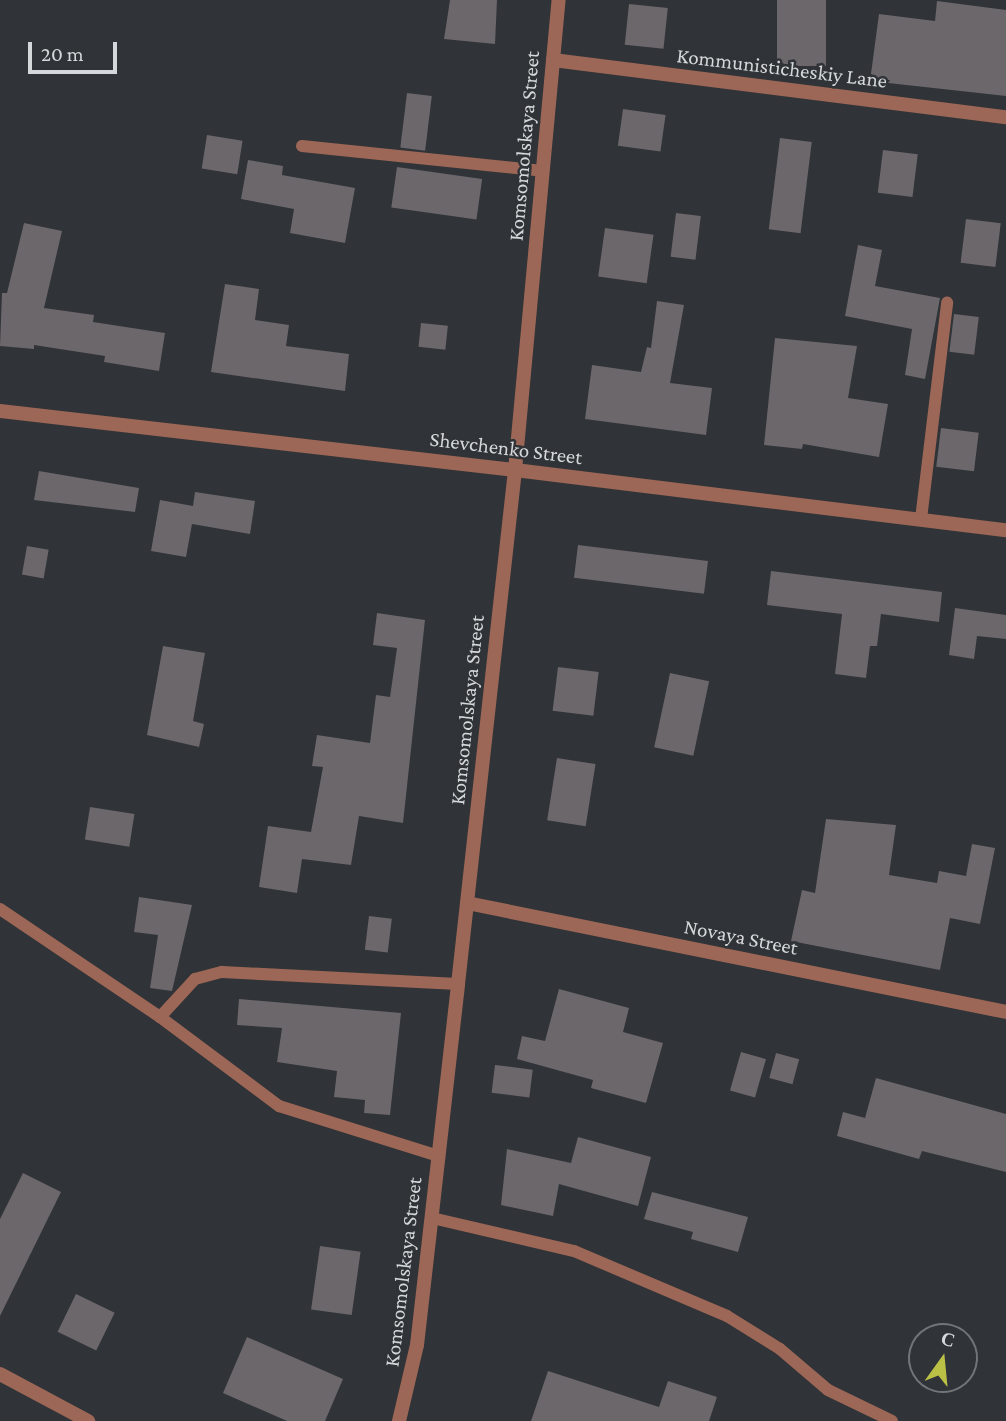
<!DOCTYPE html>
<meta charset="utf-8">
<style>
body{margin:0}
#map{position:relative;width:1006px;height:1421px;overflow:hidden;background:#303337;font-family:"Crimson Pro",serif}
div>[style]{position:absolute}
.building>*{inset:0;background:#6b676b;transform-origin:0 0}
.service>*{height:12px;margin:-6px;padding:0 6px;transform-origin:6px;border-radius:6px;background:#9c6756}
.minor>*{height:14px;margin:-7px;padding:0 7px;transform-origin:7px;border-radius:7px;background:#9c6756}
.tertiary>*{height:14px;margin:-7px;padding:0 7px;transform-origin:7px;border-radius:7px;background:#9c6756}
span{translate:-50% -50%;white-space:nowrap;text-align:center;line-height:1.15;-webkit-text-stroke:5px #303337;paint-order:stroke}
.street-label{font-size:21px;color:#d5d8da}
.north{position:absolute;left:908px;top:1323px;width:70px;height:70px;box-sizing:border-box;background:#303337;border:2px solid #727578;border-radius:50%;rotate:15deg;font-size:19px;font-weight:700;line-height:28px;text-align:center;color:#d5d8da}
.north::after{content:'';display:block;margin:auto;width:24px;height:32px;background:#bac045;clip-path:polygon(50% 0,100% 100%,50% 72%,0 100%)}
.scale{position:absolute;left:28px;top:42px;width:89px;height:32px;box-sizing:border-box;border:4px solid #d5d8da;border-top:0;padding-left:9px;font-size:21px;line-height:24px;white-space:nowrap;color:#d5d8da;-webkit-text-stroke:5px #303337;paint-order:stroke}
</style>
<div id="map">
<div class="building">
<i style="clip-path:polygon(450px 0,497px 0,495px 44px,444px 39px)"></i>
<i style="left:777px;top:0;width:49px;height:66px"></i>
<i style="clip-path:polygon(937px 1px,1006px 10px,1006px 96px,870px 81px,879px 14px,935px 21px)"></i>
<i style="left:629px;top:4px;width:39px;height:41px;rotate:6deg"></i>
<i style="left:407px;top:93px;width:25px;height:55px;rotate:7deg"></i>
<i style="left:623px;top:109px;width:43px;height:37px;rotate:8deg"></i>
<i style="left:207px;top:135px;width:36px;height:34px;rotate:9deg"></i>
<i style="left:780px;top:138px;width:32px;height:92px;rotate:7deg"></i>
<i style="left:883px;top:150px;width:35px;height:43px;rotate:7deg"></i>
<i style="clip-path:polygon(248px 160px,283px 166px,282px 175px,355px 188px,345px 243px,290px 233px,294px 209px,241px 199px)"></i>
<i style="left:397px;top:167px;width:86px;height:41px;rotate:8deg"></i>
<i style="left:676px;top:213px;width:25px;height:44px;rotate:7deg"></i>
<i style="left:966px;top:219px;width:35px;height:44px;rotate:7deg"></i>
<i style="clip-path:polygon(24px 223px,62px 231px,44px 308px,94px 315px,93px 322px,165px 333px,159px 371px,104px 362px,105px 356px,34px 345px,34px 349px,0 346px,2px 293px,7px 293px)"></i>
<i style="left:605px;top:228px;width:49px;height:49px;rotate:8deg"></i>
<i style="clip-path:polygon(858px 245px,882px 250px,875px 286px,940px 298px,925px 379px,905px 375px,912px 329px,845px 316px)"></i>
<i style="clip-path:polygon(225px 284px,259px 289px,255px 320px,289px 325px,286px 346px,349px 354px,345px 391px,211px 372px)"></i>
<i style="clip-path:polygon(657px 301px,684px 305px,670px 383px,712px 388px,706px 435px,585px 419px,592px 365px,641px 372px,647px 347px,651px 348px)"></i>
<i style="left:954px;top:314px;width:25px;height:38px;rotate:7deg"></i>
<i style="left:421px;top:323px;width:27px;height:24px;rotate:6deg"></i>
<i style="clip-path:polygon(775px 338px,857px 346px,848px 398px,888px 404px,879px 457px,803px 444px,802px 449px,764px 445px)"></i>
<i style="left:941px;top:428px;width:38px;height:39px;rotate:7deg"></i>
<i style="clip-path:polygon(39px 471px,139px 488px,135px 512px,34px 500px)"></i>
<i style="clip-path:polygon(195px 492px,255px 501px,250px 534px,192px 524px,186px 557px,151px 551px,160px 500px,193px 506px)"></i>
<i style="left:578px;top:545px;width:131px;height:33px;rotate:7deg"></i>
<i style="left:27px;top:546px;width:22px;height:29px;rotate:10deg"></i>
<i style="clip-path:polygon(771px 571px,942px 592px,939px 622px,881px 614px,877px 646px,870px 646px,866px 678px,835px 674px,842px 614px,767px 605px)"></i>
<i style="clip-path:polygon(955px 608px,1006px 615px,1006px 639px,977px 636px,974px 659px,949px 655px)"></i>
<i style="clip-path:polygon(377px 613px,425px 620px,403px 823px,359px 816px,351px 865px,302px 859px,297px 893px,259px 887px,268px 826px,311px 832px,323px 767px,312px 766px,317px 735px,370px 743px,376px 695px,390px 697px,397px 648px,373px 645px)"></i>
<i style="clip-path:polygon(163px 646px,205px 653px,193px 721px,204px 724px,199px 747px,147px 735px)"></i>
<i style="left:558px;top:667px;width:41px;height:44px;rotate:7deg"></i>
<i style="left:670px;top:673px;width:40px;height:76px;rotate:12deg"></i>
<i style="left:557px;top:758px;width:39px;height:63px;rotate:9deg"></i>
<i style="left:90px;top:807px;width:45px;height:33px;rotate:9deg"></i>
<i style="clip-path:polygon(826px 819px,896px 825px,889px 875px,937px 883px,939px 871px,966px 876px,972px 844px,995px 848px,980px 924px,950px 918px,940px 970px,791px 941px,802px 890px,815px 893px)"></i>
<i style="clip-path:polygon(139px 897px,192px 905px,172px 991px,150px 988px,158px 935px,134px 932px)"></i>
<i style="left:369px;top:916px;width:23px;height:34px;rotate:7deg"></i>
<i style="clip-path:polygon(559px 989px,629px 1008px,623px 1032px,663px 1043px,646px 1103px,591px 1088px,593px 1080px,517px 1059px,522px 1036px,545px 1041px)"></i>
<i style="clip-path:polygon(239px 999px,401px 1013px,390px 1115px,364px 1113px,365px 1100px,334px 1097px,337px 1071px,277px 1062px,282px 1028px,237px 1025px)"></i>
<i style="left:741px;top:1052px;width:26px;height:40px;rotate:16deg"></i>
<i style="left:776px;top:1053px;width:24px;height:26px;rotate:15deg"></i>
<i style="left:495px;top:1065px;width:38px;height:28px;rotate:7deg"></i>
<i style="clip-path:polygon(876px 1078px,1006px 1114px,1006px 1172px,922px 1151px,919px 1159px,837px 1136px,843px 1112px,865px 1118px)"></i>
<i style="clip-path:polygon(578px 1137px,651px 1157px,638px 1206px,559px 1184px,553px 1216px,501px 1205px,507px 1149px,571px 1163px)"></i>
<i style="clip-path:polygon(23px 1173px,61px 1192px,0 1316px,0 1219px)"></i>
<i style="clip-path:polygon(652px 1192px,748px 1217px,738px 1252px,691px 1239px,693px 1232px,644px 1219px)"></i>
<i style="left:320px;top:1246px;width:41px;height:64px;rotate:8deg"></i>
<i style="left:76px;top:1294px;width:43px;height:42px;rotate:26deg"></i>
<i style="clip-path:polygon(247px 1337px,343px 1379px,325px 1421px,287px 1421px,223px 1393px)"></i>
<i style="clip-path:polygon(548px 1371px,659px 1407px,668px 1381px,717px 1397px,709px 1421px,531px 1421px)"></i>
</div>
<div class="service">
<i style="left:302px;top:146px;width:242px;rotate:5.9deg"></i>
<i style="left:921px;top:519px;width:218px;rotate:-83.1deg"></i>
<i style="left:0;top:909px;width:193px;rotate:34deg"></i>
<i style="left:160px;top:1017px;width:149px;rotate:36.8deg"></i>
<i style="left:279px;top:1106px;width:168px;rotate:17.4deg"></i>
<i style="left:160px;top:1017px;width:52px;rotate:-47.4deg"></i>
<i style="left:195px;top:979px;width:28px;rotate:-15deg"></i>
<i style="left:222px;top:972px;width:236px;rotate:2.9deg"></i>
<i style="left:432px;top:1218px;width:146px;rotate:13.1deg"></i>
<i style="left:574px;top:1251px;width:166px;rotate:23deg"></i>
<i style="left:727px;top:1316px;width:62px;rotate:31.9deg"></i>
<i style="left:780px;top:1349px;width:63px;rotate:40.5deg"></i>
<i style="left:828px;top:1390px;width:71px;rotate:25.8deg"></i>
</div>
<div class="minor">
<i style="left:553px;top:60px;width:457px;rotate:7.2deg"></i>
<i style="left:0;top:411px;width:518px;rotate:6.54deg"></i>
<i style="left:467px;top:903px;width:550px;rotate:11.43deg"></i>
</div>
<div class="tertiary">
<i style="left:515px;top:470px;width:495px;rotate:7deg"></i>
<i style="left:0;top:1374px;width:100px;rotate:28.1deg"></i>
<i style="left:399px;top:1421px;width:78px;rotate:-76.7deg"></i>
<i style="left:417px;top:1345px;width:363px;rotate:-83.5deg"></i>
<i style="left:458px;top:984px;width:517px;rotate:-83.67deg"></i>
<i style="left:515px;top:470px;width:472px;rotate:-84.7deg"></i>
</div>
<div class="street-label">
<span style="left:782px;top:68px;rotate:7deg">Kommunisticheskiy Lane</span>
<span style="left:524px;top:146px;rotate:-85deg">Komsomolskaya Street</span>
<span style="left:506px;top:448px;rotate:7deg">Shevchenko Street</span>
<span style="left:467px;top:710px;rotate:-84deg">Komsomolskaya Street</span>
<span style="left:741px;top:937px;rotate:11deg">Novaya Street</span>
<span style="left:403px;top:1272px;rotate:-83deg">Komsomolskaya Street</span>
</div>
<div class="north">С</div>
<div class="scale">20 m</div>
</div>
